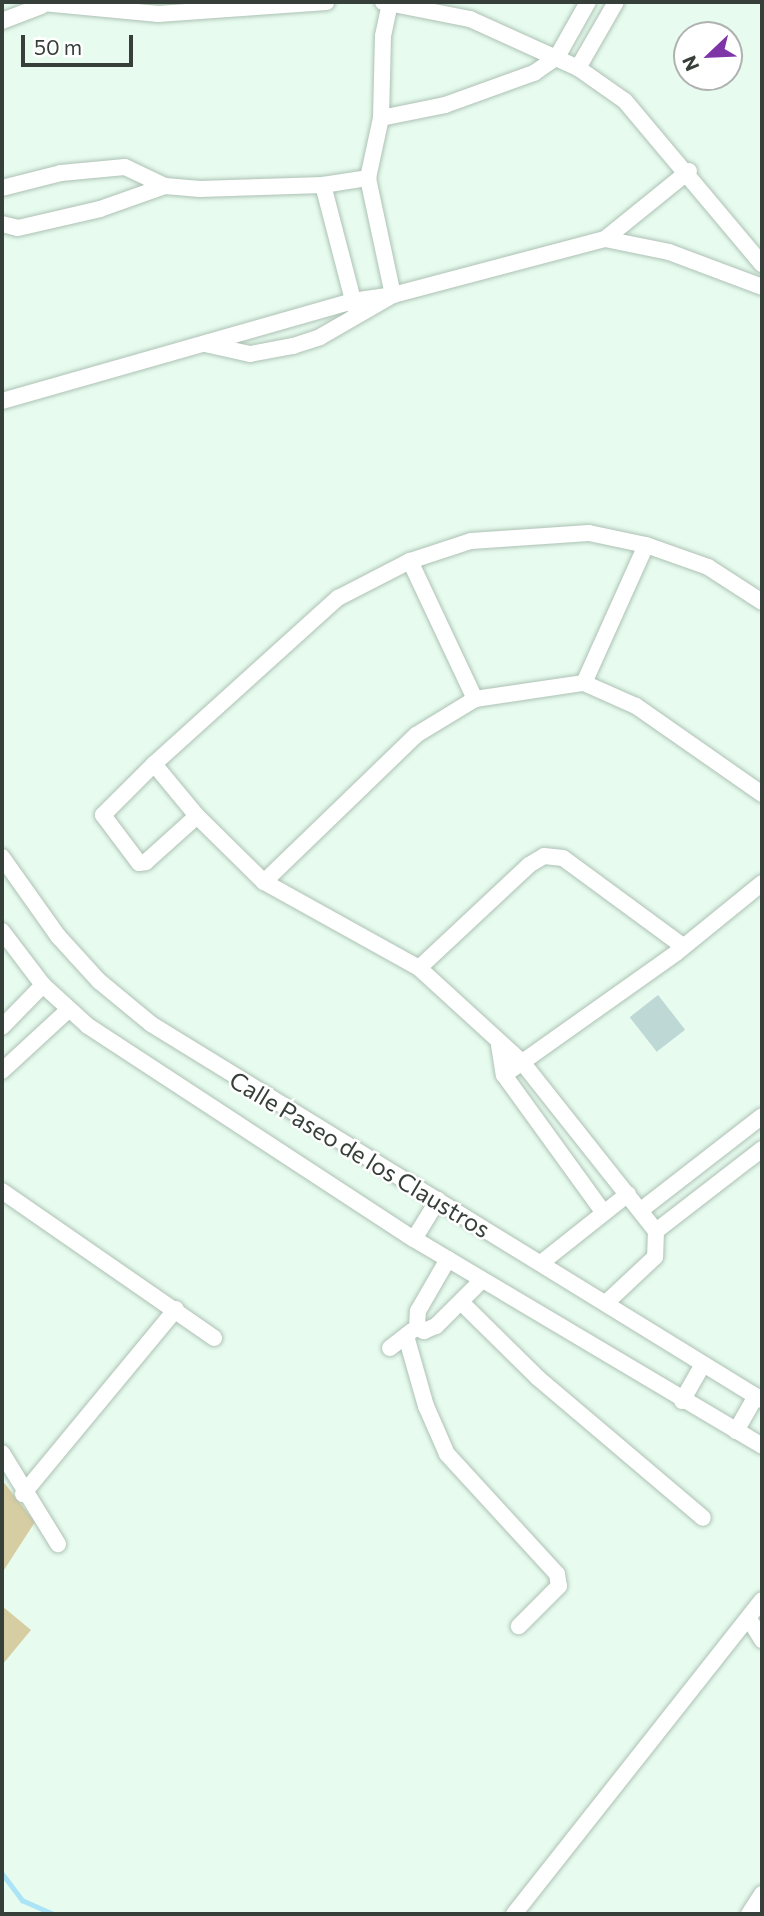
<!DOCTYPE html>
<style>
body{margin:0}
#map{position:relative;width:764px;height:1916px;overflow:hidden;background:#e7fcef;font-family:Commissioner,sans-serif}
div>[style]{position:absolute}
.green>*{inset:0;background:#d6cda2}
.stream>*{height:4.5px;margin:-2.25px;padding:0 2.25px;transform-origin:2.25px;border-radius:2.25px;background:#abe4f6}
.building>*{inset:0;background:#bed8d5;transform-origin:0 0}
.roads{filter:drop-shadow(0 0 2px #adc1b4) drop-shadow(0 0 2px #adc1b4)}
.minor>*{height:16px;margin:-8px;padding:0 8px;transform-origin:8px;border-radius:8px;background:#fff}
span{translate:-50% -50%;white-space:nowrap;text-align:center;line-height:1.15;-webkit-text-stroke:5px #fff;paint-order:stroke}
.street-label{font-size:24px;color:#373f3a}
.frame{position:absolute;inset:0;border:4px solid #373f3a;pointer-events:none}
.north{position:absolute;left:673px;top:21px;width:70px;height:70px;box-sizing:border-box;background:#fff;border:2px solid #afb2b0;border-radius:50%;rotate:247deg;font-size:19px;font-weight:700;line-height:28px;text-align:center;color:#373f3a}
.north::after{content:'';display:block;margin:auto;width:24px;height:32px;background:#7d35a8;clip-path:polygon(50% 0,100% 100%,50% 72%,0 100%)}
.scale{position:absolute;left:21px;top:35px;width:112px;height:32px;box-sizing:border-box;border:4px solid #373f3a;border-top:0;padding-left:9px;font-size:21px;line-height:24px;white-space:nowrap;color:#373f3a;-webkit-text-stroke:5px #fff;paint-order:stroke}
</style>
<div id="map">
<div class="green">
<i style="clip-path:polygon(2px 1480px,35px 1522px,2px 1573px)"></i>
<i style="clip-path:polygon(2px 1606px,31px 1630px,2px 1665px)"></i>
</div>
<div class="stream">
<i style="left:2px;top:1873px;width:34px;rotate:53deg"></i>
<i style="left:22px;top:1900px;width:34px;rotate:24deg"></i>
</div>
<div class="building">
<i style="left:658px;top:995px;width:44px;height:36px;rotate:52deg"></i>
</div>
<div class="roads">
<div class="minor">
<i style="left:32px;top:2px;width:127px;rotate:5.4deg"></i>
<i style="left:158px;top:14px;width:169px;rotate:-4.1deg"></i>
<i style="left:383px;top:2px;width:89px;rotate:11.1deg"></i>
<i style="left:470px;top:19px;width:119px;rotate:24.4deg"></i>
<i style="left:578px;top:68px;width:57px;rotate:35.1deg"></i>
<i style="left:625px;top:101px;width:213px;rotate:50deg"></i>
<i style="left:2px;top:21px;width:42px;rotate:-21deg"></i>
<i style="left:578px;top:68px;width:76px;rotate:-60.1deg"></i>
<i style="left:381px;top:118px;width:82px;rotate:-88.6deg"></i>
<i style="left:383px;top:36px;width:35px;rotate:-78deg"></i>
<i style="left:323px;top:185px;width:127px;rotate:75.4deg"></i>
<i style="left:2px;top:188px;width:61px;rotate:-14.3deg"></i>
<i style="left:61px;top:173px;width:64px;rotate:-5.4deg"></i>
<i style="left:125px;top:167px;width:44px;rotate:25.4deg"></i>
<i style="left:165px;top:186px;width:35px;rotate:5deg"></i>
<i style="left:200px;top:189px;width:123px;rotate:-1.9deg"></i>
<i style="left:323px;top:185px;width:46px;rotate:-8.8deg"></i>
<i style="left:368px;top:178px;width:61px;rotate:-77.8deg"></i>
<i style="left:381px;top:118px;width:65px;rotate:-11.5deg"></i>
<i style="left:445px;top:105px;width:95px;rotate:-19.8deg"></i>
<i style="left:534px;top:73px;width:28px;rotate:-35deg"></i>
<i style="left:557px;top:57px;width:63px;rotate:-60.6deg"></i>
<i style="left:2px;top:224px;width:16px;rotate:14deg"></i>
<i style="left:18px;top:228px;width:84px;rotate:-13deg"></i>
<i style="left:100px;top:209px;width:69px;rotate:-19.5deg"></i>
<i style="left:605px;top:239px;width:108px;rotate:-39deg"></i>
<i style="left:205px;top:344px;width:46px;rotate:12.5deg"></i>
<i style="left:250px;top:354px;width:44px;rotate:-10.5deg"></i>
<i style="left:293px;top:346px;width:28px;rotate:-18deg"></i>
<i style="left:320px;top:337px;width:84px;rotate:-29.9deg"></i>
<i style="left:393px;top:295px;width:120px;rotate:-102.1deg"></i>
<i style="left:2px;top:401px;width:364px;rotate:-15.9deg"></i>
<i style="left:352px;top:301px;width:41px;rotate:-8.3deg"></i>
<i style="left:393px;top:295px;width:219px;rotate:-14.8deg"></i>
<i style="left:605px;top:239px;width:65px;rotate:11.5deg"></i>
<i style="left:669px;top:252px;width:99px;rotate:20.6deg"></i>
<i style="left:410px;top:561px;width:153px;rotate:64.8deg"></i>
<i style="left:584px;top:683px;width:151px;rotate:-65.8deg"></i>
<i style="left:154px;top:764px;width:67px;rotate:50.4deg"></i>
<i style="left:197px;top:816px;width:94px;rotate:44.6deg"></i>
<i style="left:264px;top:882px;width:177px;rotate:29deg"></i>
<i style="left:419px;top:968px;width:139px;rotate:42.4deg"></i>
<i style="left:522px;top:1062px;width:216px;rotate:51.6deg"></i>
<i style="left:656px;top:1231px;width:26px;rotate:92deg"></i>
<i style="left:655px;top:1257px;width:66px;rotate:136.8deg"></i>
<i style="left:197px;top:816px;width:69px;rotate:138deg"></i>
<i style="left:146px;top:862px;width:7px;rotate:172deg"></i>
<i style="left:139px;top:863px;width:60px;rotate:-126.9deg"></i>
<i style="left:103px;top:815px;width:72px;rotate:-45deg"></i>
<i style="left:154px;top:764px;width:248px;rotate:-42.1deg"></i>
<i style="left:338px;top:598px;width:81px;rotate:-27.2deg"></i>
<i style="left:410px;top:561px;width:64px;rotate:-18.2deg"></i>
<i style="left:471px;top:541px;width:118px;rotate:-3.9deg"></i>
<i style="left:589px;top:533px;width:58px;rotate:11.9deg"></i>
<i style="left:646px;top:545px;width:66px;rotate:19.5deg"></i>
<i style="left:708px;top:567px;width:64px;rotate:32.9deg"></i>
<i style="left:2px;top:857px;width:97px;rotate:54.7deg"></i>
<i style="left:58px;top:936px;width:61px;rotate:47.7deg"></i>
<i style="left:99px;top:981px;width:67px;rotate:39.6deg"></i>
<i style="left:151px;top:1024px;width:717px;rotate:31.61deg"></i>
<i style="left:264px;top:882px;width:211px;rotate:-44deg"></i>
<i style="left:416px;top:735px;width:69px;rotate:-31.4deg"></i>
<i style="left:475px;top:699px;width:110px;rotate:-8.4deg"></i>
<i style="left:584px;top:683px;width:57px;rotate:23.9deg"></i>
<i style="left:636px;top:706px;width:154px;rotate:34.9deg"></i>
<i style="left:2px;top:931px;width:68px;rotate:52.8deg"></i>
<i style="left:43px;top:985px;width:61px;rotate:42.3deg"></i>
<i style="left:88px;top:1026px;width:389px;rotate:33.2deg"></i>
<i style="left:414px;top:1239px;width:405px;rotate:30.7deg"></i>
<i style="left:419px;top:968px;width:151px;rotate:-43.1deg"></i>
<i style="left:529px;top:865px;width:17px;rotate:-31deg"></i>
<i style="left:544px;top:856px;width:19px;rotate:6deg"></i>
<i style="left:563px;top:858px;width:149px;rotate:36.3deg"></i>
<i style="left:2px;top:1027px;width:59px;rotate:-45.7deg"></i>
<i style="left:499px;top:1045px;width:30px;rotate:81deg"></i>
<i style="left:504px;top:1075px;width:169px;rotate:54.1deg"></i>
<i style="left:2px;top:1071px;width:90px;rotate:-42.7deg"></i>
<i style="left:504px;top:1075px;width:211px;rotate:-35.3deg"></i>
<i style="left:676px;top:953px;width:111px;rotate:-39.1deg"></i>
<i style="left:2px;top:1191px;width:258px;rotate:34.7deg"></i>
<i style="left:641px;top:1210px;width:153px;rotate:-37.8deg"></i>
<i style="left:656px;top:1231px;width:134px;rotate:-37.7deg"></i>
<i style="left:414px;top:1239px;width:46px;rotate:-58.4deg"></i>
<i style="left:541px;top:1263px;width:111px;rotate:-38.4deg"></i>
<i style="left:462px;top:1303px;width:107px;rotate:44.6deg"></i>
<i style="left:538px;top:1378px;width:216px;rotate:40.3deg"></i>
<i style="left:417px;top:1328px;width:8px;rotate:23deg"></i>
<i style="left:424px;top:1331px;width:13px;rotate:-23deg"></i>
<i style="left:436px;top:1326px;width:65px;rotate:-45deg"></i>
<i style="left:417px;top:1328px;width:17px;rotate:-87deg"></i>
<i style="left:418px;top:1311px;width:60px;rotate:-60deg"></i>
<i style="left:406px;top:1336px;width:73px;rotate:74.1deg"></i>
<i style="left:426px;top:1406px;width:52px;rotate:66.4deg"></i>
<i style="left:447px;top:1454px;width:163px;rotate:47.5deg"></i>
<i style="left:557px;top:1574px;width:12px;rotate:81deg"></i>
<i style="left:559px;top:1586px;width:57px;rotate:135deg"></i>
<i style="left:390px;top:1348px;width:28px;rotate:-38deg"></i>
<i style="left:682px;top:1401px;width:40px;rotate:-60.3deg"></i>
<i style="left:736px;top:1431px;width:40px;rotate:-60.3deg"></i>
<i style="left:2px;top:1453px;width:107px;rotate:58.4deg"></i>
<i style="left:23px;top:1494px;width:240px;rotate:-50.4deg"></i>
<i style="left:749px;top:1619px;width:25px;rotate:58deg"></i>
<i style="left:514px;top:1914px;width:400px;rotate:-51.7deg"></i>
<i style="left:749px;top:1914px;width:24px;rotate:-57deg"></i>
</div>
</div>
<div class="street-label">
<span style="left:360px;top:1154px;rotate:31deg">Calle Paseo de los Claustros</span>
</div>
<div class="frame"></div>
<div class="north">N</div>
<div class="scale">50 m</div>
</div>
